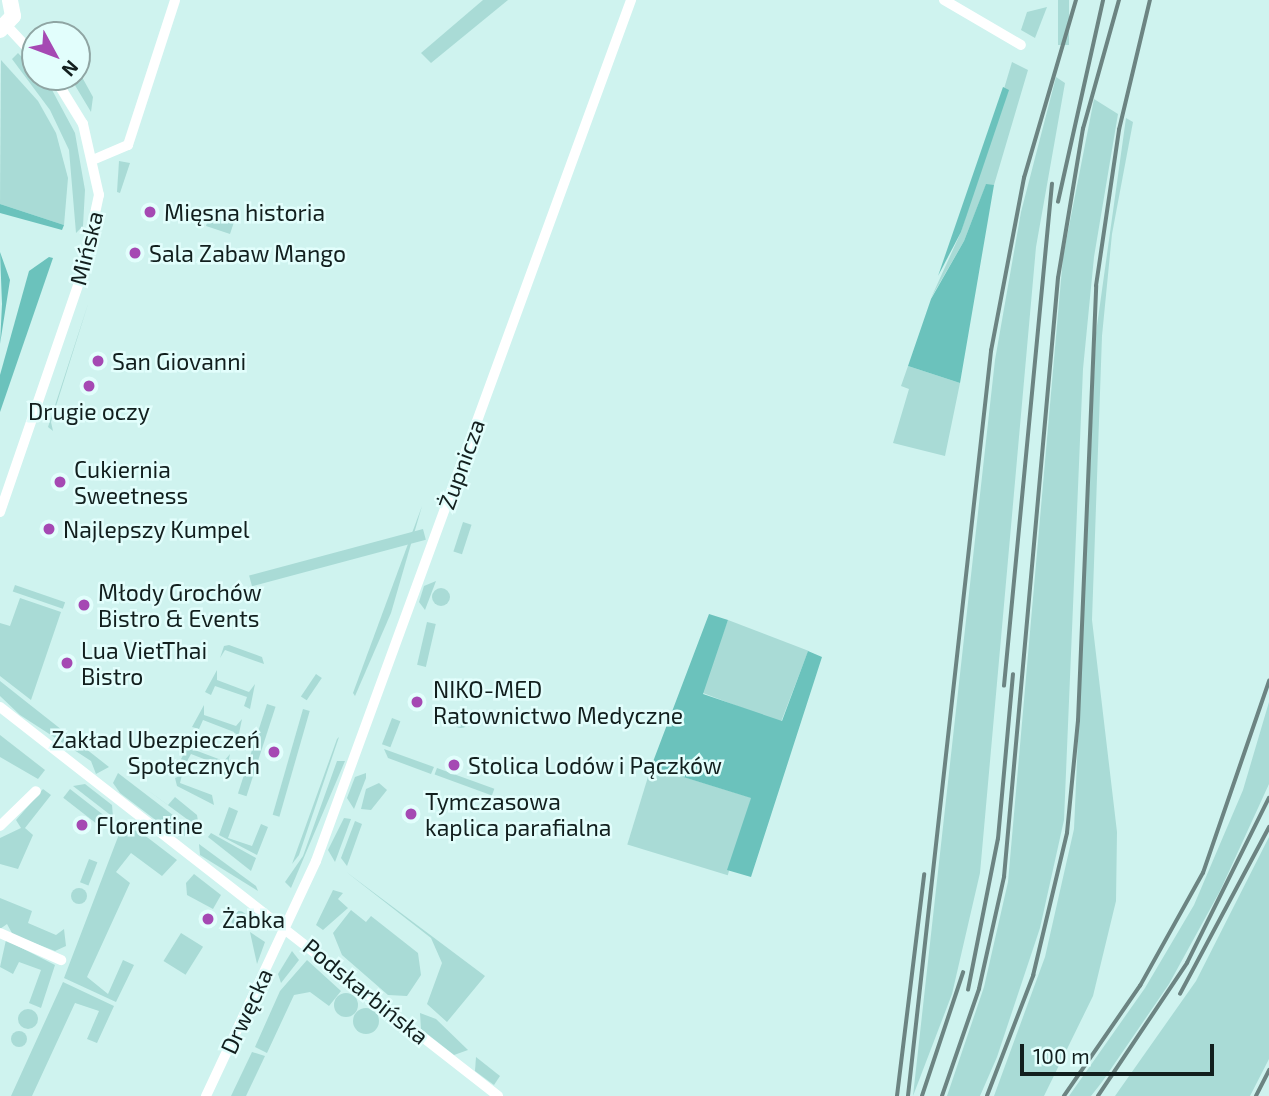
<!DOCTYPE html>
<meta charset="utf-8">
<style>
body{margin:0}
#map{position:relative;width:1269px;height:1096px;overflow:hidden;background:#cff3ef;font-family:"Exo 2",sans-serif}
div>[style]{position:absolute}
.green>*{inset:0;background:#a9dbd6;transform-origin:0 0}
.round{border-radius:50%}
.forest>*{inset:0;background:#6bc2bc}
.street>*{height:10px;margin:-5px;padding:0 5px;transform-origin:5px;border-radius:5px;background:#fff}
.secondary>*{height:16px;margin:-8px;padding:0 8px;transform-origin:8px;border-radius:8px;background:#fff}
.rail>*{height:3.5px;margin:-1.75px;padding:0 1.75px;transform-origin:1.75px;border-radius:1.75px;background:#6c8482}
.dots>*{width:19px;height:19px;translate:-50% -50%;box-sizing:border-box;border:4px solid #e2fefc;border-radius:50%}
span{translate:-50% -50%;white-space:nowrap;text-align:center;line-height:1.15;-webkit-text-stroke:5px #e2fefc;paint-order:stroke}
.poi-label{font-size:23px;color:#121f1e}
.left{translate:0 -50%;text-align:left}
.right{translate:-100% -50%;text-align:right}
.street-label{font-size:23px;color:#121f1e}
.north{position:absolute;left:21px;top:21px;width:70px;height:70px;box-sizing:border-box;background:#e2fefc;border:2px solid #8fa5a3;border-radius:50%;rotate:131deg;font-size:19px;font-weight:700;line-height:28px;text-align:center;color:#121f1e}
.north::after{content:'';display:block;margin:auto;width:24px;height:32px;background:#a549b3;clip-path:polygon(50% 0,100% 100%,50% 72%,0 100%)}
.scale{position:absolute;left:1020px;top:1044px;width:194px;height:32px;box-sizing:border-box;border:4px solid #121f1e;border-top:0;padding-left:9px;font-size:21px;line-height:24px;white-space:nowrap;color:#121f1e;-webkit-text-stroke:5px #e2fefc;paint-order:stroke}
</style>
<div id="map">
<div class="green">
<i style="clip-path:polygon(483px 0,508px 0,431px 63px,421px 53px)"></i>
<i style="left:1058px;top:0;width:11px;height:45px"></i>
<i style="clip-path:polygon(1047px 7px,1035px 38px,1021px 30px,1027px 12px)"></i>
<i style="clip-path:polygon(18px 53px,51px 88px,75px 133px,85px 190px,83px 226px,76px 233px,69px 150px,50px 110px,12px 59px)"></i>
<i style="clip-path:polygon(1px 60px,38px 101px,56px 133px,68px 178px,64px 225px,0 204px)"></i>
<i style="clip-path:polygon(1012px 62px,1028px 70px,994px 185px,986px 185px,964px 241px,931px 298px,961px 232px)"></i>
<i style="clip-path:polygon(77px 68px,93px 97px,91px 112px,70px 77px,77px 77px)"></i>
<i style="clip-path:polygon(1056px 77px,1065px 83px,1036px 247px,980px 873px,952px 994px,913px 1096px,995px 360px,1021px 212px)"></i>
<i style="clip-path:polygon(1094px 99px,1118px 114px,1094px 257px,1083px 369px,1064px 820px,1040px 928px,997px 1057px,980px 1096px,947px 1096px,984px 987px,1008px 882px,1063px 257px)"></i>
<i style="clip-path:polygon(1126px 118px,1133px 122px,1112px 234px,1102px 336px,1092px 620px,1117px 832px,1116px 901px,1093px 996px,1044px 1096px,994px 1096px,1045px 957px,1074px 829px,1096px 333px)"></i>
<i style="clip-path:polygon(119px 161px,130px 163px,120px 193px,117px 192px)"></i>
<i style="clip-path:polygon(209px 216px,234px 222px,230px 234px,206px 226px)"></i>
<i style="clip-path:polygon(89px 301px,51px 422px,53px 431px,48px 427px)"></i>
<i style="clip-path:polygon(908px 366px,960px 383px,945px 456px,893px 443px,909px 389px,901px 386px)"></i>
<i style="clip-path:polygon(422px 506px,391px 613px,355px 696px,353px 693px)"></i>
<i style="left:463px;top:522px;width:9px;height:31px;rotate:18deg"></i>
<i style="left:423px;top:529px;width:11px;height:180px;rotate:75deg"></i>
<i style="clip-path:polygon(436px 581px,425px 610px,419px 602px,424px 586px)"></i>
<i style="left:15px;top:585px;width:53px;height:7px;rotate:19deg"></i>
<i class="round" style="left:432px;top:588px;width:18px;height:18px"></i>
<i style="clip-path:polygon(20px 598px,61px 612px,31px 700px,0 676px,0 623px,10px 626px)"></i>
<i style="left:728px;top:620px;width:86px;height:77px;rotate:21deg"></i>
<i style="left:427px;top:622px;width:9px;height:44px;rotate:13deg"></i>
<i style="clip-path:polygon(229px 645px,262px 657px,264px 664px,225px 650px,220px 658px,224px 646px)"></i>
<i style="clip-path:polygon(217px 670px,217px 680px,249px 692px,255px 684px,250px 709px,244px 706px,247px 697px,215px 686px,211px 695px,205px 692px)"></i>
<i style="left:316px;top:674px;width:7px;height:27px;rotate:34deg"></i>
<i style="clip-path:polygon(0 681px,29px 704px,109px 767px,96px 774px,91px 761px,20px 715px,0 696px)"></i>
<i style="clip-path:polygon(1269px 702px,1269px 784px,1220px 891px,1169px 984px,1102px 1082px,1091px 1096px,1069px 1096px,1145px 988px,1194px 905px,1243px 790px)"></i>
<i style="left:267px;top:704px;width:9px;height:94px;rotate:18deg"></i>
<i style="clip-path:polygon(204px 705px,204px 715px,236px 726px,242px 719px,237px 743px,234px 732px,203px 720px,199px 729px,192px 727px)"></i>
<i style="left:303px;top:709px;width:7px;height:110px;rotate:16deg"></i>
<i class="round" style="left:453px;top:712px;width:16px;height:16px"></i>
<i style="left:392px;top:718px;width:9px;height:28px;rotate:21deg"></i>
<i style="clip-path:polygon(0 735px,45px 770px,38px 779px,0 757px)"></i>
<i style="clip-path:polygon(339px 737px,299px 855px,292px 864px,337px 739px)"></i>
<i style="clip-path:polygon(191px 740px,192px 749px,224px 761px,230px 754px,225px 777px,218px 775px,222px 766px,191px 754px,186px 763px,180px 761px)"></i>
<i style="clip-path:polygon(384px 749px,434px 767px,431px 774px,388px 758px)"></i>
<i style="clip-path:polygon(337px 761px,345px 761px,291px 888px,285px 882px,303px 856px)"></i>
<i style="left:651px;top:767px;width:105px;height:81px;rotate:17deg"></i>
<i style="left:437px;top:768px;width:61px;height:7px;rotate:20deg"></i>
<i style="clip-path:polygon(118px 773px,195px 832px,193px 835px,178px 837px,120px 793px,113px 783px)"></i>
<i style="clip-path:polygon(366px 773px,366px 778px,354px 809px,347px 798px,355px 777px)"></i>
<i style="clip-path:polygon(182px 775px,180px 783px,212px 795px,214px 805px,177px 786px,175px 778px)"></i>
<i style="clip-path:polygon(379px 783px,387px 790px,371px 810px,361px 809px,366px 789px)"></i>
<i style="clip-path:polygon(85px 784px,112px 805px,113px 817px,73px 786px)"></i>
<i style="clip-path:polygon(142px 786px,168px 805px,175px 797px,197px 815px,199px 828px)"></i>
<i style="clip-path:polygon(43px 789px,51px 795px,25px 828px,33px 835px,18px 869px,0 864px,0 838px,21px 828px,16px 820px)"></i>
<i style="left:70px;top:789px;width:42px;height:11px;rotate:38deg"></i>
<i style="clip-path:polygon(229px 807px,238px 811px,228px 838px,252px 846px,261px 824px,268px 827px,257px 855px,219px 835px)"></i>
<i style="clip-path:polygon(344px 818px,351px 819px,335px 862px,328px 850px)"></i>
<i style="clip-path:polygon(355px 821px,362px 824px,347px 866px,341px 858px)"></i>
<i style="clip-path:polygon(121px 829px,139px 831px,177px 860px,162px 876px,131px 853px,116px 872px,130px 883px,87px 977px,108px 994px,123px 960px,134px 965px,116px 1002px,64px 978px)"></i>
<i style="clip-path:polygon(211px 833px,256px 858px,251px 871px,208px 837px)"></i>
<i style="clip-path:polygon(1269px 837px,1269px 1059px,1250px 1096px,1115px 1096px,1196px 981px)"></i>
<i style="clip-path:polygon(199px 844px,256px 886px,258px 891px,200px 855px)"></i>
<i style="left:89px;top:859px;width:9px;height:25px;rotate:21deg"></i>
<i style="clip-path:polygon(345px 871px,485px 976px,447px 1022px,427px 1004px,442px 963px,431px 938px)"></i>
<i style="clip-path:polygon(194px 874px,221px 895px,213px 909px,187px 895px,186px 883px)"></i>
<i class="round" style="left:71px;top:888px;width:16px;height:16px"></i>
<i style="clip-path:polygon(333px 890px,343px 893px,338px 899px,348px 908px,323px 930px,316px 925px)"></i>
<i style="clip-path:polygon(0 898px,32px 911px,28px 923px,56px 935px,64px 929px,66px 946px,55px 951px,13px 935px,7px 924px,0 929px)"></i>
<i style="clip-path:polygon(351px 910px,366px 922px,371px 916px,418px 953px,421px 975px,407px 996px,388px 995px,342px 955px,333px 933px)"></i>
<i class="round" style="left:231px;top:911px;width:16px;height:16px"></i>
<i style="clip-path:polygon(250px 932px,265px 942px,257px 964px)"></i>
<i style="left:181px;top:933px;width:26px;height:33px;rotate:32deg"></i>
<i style="clip-path:polygon(6px 940px,55px 965px,41px 1008px,29px 1003px,41px 970px,19px 962px,13px 974px,0 967px)"></i>
<i style="clip-path:polygon(292px 951px,299px 960px,281px 983px,278px 974px)"></i>
<i style="clip-path:polygon(307px 960px,341px 991px,329px 1006px,310px 992px,294px 995px,267px 1053px,255px 1047px,280px 991px)"></i>
<i style="clip-path:polygon(63px 982px,114px 1006px,97px 1043px,87px 1039px,99px 1011px,75px 1003px,32px 1096px,11px 1096px)"></i>
<i class="round" style="left:334px;top:993px;width:24px;height:24px"></i>
<i class="round" style="left:353px;top:1008px;width:26px;height:26px"></i>
<i class="round" style="left:18px;top:1009px;width:20px;height:20px"></i>
<i style="clip-path:polygon(420px 1013px,436px 1019px,468px 1050px,454px 1055px,421px 1029px)"></i>
<i class="round" style="left:11px;top:1031px;width:16px;height:16px"></i>
<i style="clip-path:polygon(252px 1052px,265px 1056px,246px 1096px,231px 1096px)"></i>
<i style="clip-path:polygon(476px 1057px,500px 1076px,494px 1085px,475px 1071px)"></i>
</div>
<div class="forest">
<i style="clip-path:polygon(1003px 87px,1009px 90px,961px 232px,938px 276px)"></i>
<i style="clip-path:polygon(986px 184px,994px 185px,960px 383px,908px 366px,931px 299px,964px 241px)"></i>
<i style="clip-path:polygon(0 204px,64px 225px,62px 230px,0 213px)"></i>
<i style="clip-path:polygon(0 252px,10px 280px,0 344px,2px 304px)"></i>
<i style="clip-path:polygon(49px 257px,53px 258px,0 412px,0 375px,29px 271px)"></i>
<i style="clip-path:polygon(709px 614px,728px 620px,703px 694px,782px 721px,808px 651px,822px 657px,751px 877px,727px 870px,751px 798px,651px 767px)"></i>
</div>
<div class="street">
<i style="left:944px;top:0;width:89px;rotate:30.3deg"></i>
<i style="left:7px;top:26px;width:41px;rotate:47deg"></i>
<i style="left:95px;top:159px;width:36px;rotate:-23deg"></i>
<i style="left:128px;top:145px;width:152px;rotate:-72deg"></i>
<i style="left:0;top:512px;width:252px;rotate:-71deg"></i>
<i style="left:82px;top:274px;width:81px;rotate:-77.9deg"></i>
<i style="left:99px;top:195px;width:73px;rotate:-102.7deg"></i>
<i style="left:83px;top:124px;width:55px;rotate:-121.7deg"></i>
<i style="left:0;top:707px;width:632px;rotate:37.99deg"></i>
<i style="left:0;top:826px;width:50px;rotate:-44.2deg"></i>
<i style="left:0;top:933px;width:67px;rotate:23.9deg"></i>
<i style="left:206px;top:1096px;width:259px;rotate:-64.9deg"></i>
<i style="left:316px;top:861px;width:917px;rotate:-69.9deg"></i>
</div>
<div class="secondary">
<i style="left:0;top:30px;width:19px;rotate:-47deg"></i>
<i style="left:13px;top:16px;width:16px;rotate:-101deg"></i>
</div>
<div class="rail">
<i style="left:1058px;top:202px;width:207px;rotate:-77.4deg"></i>
<i style="left:1004px;top:686px;width:504px;rotate:-84.54deg"></i>
<i style="left:968px;top:990px;width:154px;rotate:-78.8deg"></i>
<i style="left:998px;top:839px;width:165px;rotate:-84.8deg"></i>
<i style="left:1180px;top:994px;width:189px;rotate:-61.9deg"></i>
<i style="left:897px;top:1096px;width:223px;rotate:-83deg"></i>
<i style="left:908px;top:1096px;width:750px;rotate:-83.64deg"></i>
<i style="left:991px;top:351px;width:176px;rotate:-79.2deg"></i>
<i style="left:1024px;top:178px;width:185px;rotate:-73.7deg"></i>
<i style="left:922px;top:1096px;width:130px;rotate:-71.6deg"></i>
<i style="left:942px;top:1096px;width:113px;rotate:-70.9deg"></i>
<i style="left:979px;top:989px;width:115px;rotate:-77.4deg"></i>
<i style="left:1004px;top:877px;width:601px;rotate:-84.85deg"></i>
<i style="left:1058px;top:278px;width:151px;rotate:-80.5deg"></i>
<i style="left:1083px;top:129px;width:134px;rotate:-74.4deg"></i>
<i style="left:987px;top:1096px;width:129px;rotate:-69deg"></i>
<i style="left:1033px;top:976px;width:147px;rotate:-76.6deg"></i>
<i style="left:1067px;top:833px;width:113px;rotate:-84.4deg"></i>
<i style="left:1078px;top:721px;width:435px;rotate:-87.6deg"></i>
<i style="left:1096px;top:286px;width:158px;rotate:-81.6deg"></i>
<i style="left:1119px;top:130px;width:134px;rotate:-76.6deg"></i>
<i style="left:1064px;top:1096px;width:134px;rotate:-55.4deg"></i>
<i style="left:1140px;top:986px;width:129px;rotate:-60.9deg"></i>
<i style="left:1203px;top:873px;width:203px;rotate:-71deg"></i>
<i style="left:1098px;top:1096px;width:160px;rotate:-56.2deg"></i>
<i style="left:1187px;top:963px;width:184px;rotate:-63.6deg"></i>
<i style="left:1256px;top:1096px;width:29px;rotate:-63deg"></i>
</div>
<div class="dots">
<i style="left:150px;top:212px;background:#a549b3"></i>
<i style="left:135px;top:253px;background:#a549b3"></i>
<i style="left:98px;top:361px;background:#a549b3"></i>
<i style="left:89px;top:386px;background:#a549b3"></i>
<i style="left:60px;top:482px;background:#a549b3"></i>
<i style="left:49px;top:529px;background:#a549b3"></i>
<i style="left:84px;top:605px;background:#a549b3"></i>
<i style="left:67px;top:663px;background:#a549b3"></i>
<i style="left:417px;top:702px;background:#a549b3"></i>
<i style="left:274px;top:752px;background:#a549b3"></i>
<i style="left:454px;top:765px;background:#a549b3"></i>
<i style="left:411px;top:814px;background:#a549b3"></i>
<i style="left:82px;top:825px;background:#a549b3"></i>
<i style="left:208px;top:919px;background:#a549b3"></i>
</div>
<div class="poi-label">
<span class="left" style="left:164px;top:212px">Mięsna historia</span>
<span class="left" style="left:149px;top:253px">Sala Zabaw Mango</span>
<span class="left" style="left:112px;top:361px">San Giovanni</span>
<span style="left:89px;top:411px">Drugie oczy</span>
<span class="left" style="left:74px;top:482px">Cukiernia<br>Sweetness</span>
<span class="left" style="left:63px;top:529px">Najlepszy Kumpel</span>
<span class="left" style="left:98px;top:605px">Młody Grochów<br>Bistro &amp; Events</span>
<span class="left" style="left:81px;top:663px">Lua VietThai<br>Bistro</span>
<span class="left" style="left:433px;top:702px">NIKO-MED<br>Ratownictwo Medyczne</span>
<span class="right" style="left:260px;top:752px">Zakład Ubezpieczeń<br>Społecznych</span>
<span class="left" style="left:468px;top:765px">Stolica Lodów i Pączków</span>
<span class="left" style="left:425px;top:814px">Tymczasowa<br>kaplica parafialna</span>
<span class="left" style="left:96px;top:825px">Florentine</span>
<span class="left" style="left:222px;top:919px">Żabka</span>
</div>
<div class="street-label">
<span style="left:86px;top:248px;rotate:-76deg">Mińska</span>
<span style="left:461px;top:464px;rotate:-70deg">Żupnicza</span>
<span style="left:366px;top:991px;rotate:39deg">Podskarbińska</span>
<span style="left:246px;top:1011px;rotate:-65deg">Drwęcka</span>
</div>
<div class="north">N</div>
<div class="scale">100 m</div>
</div>
